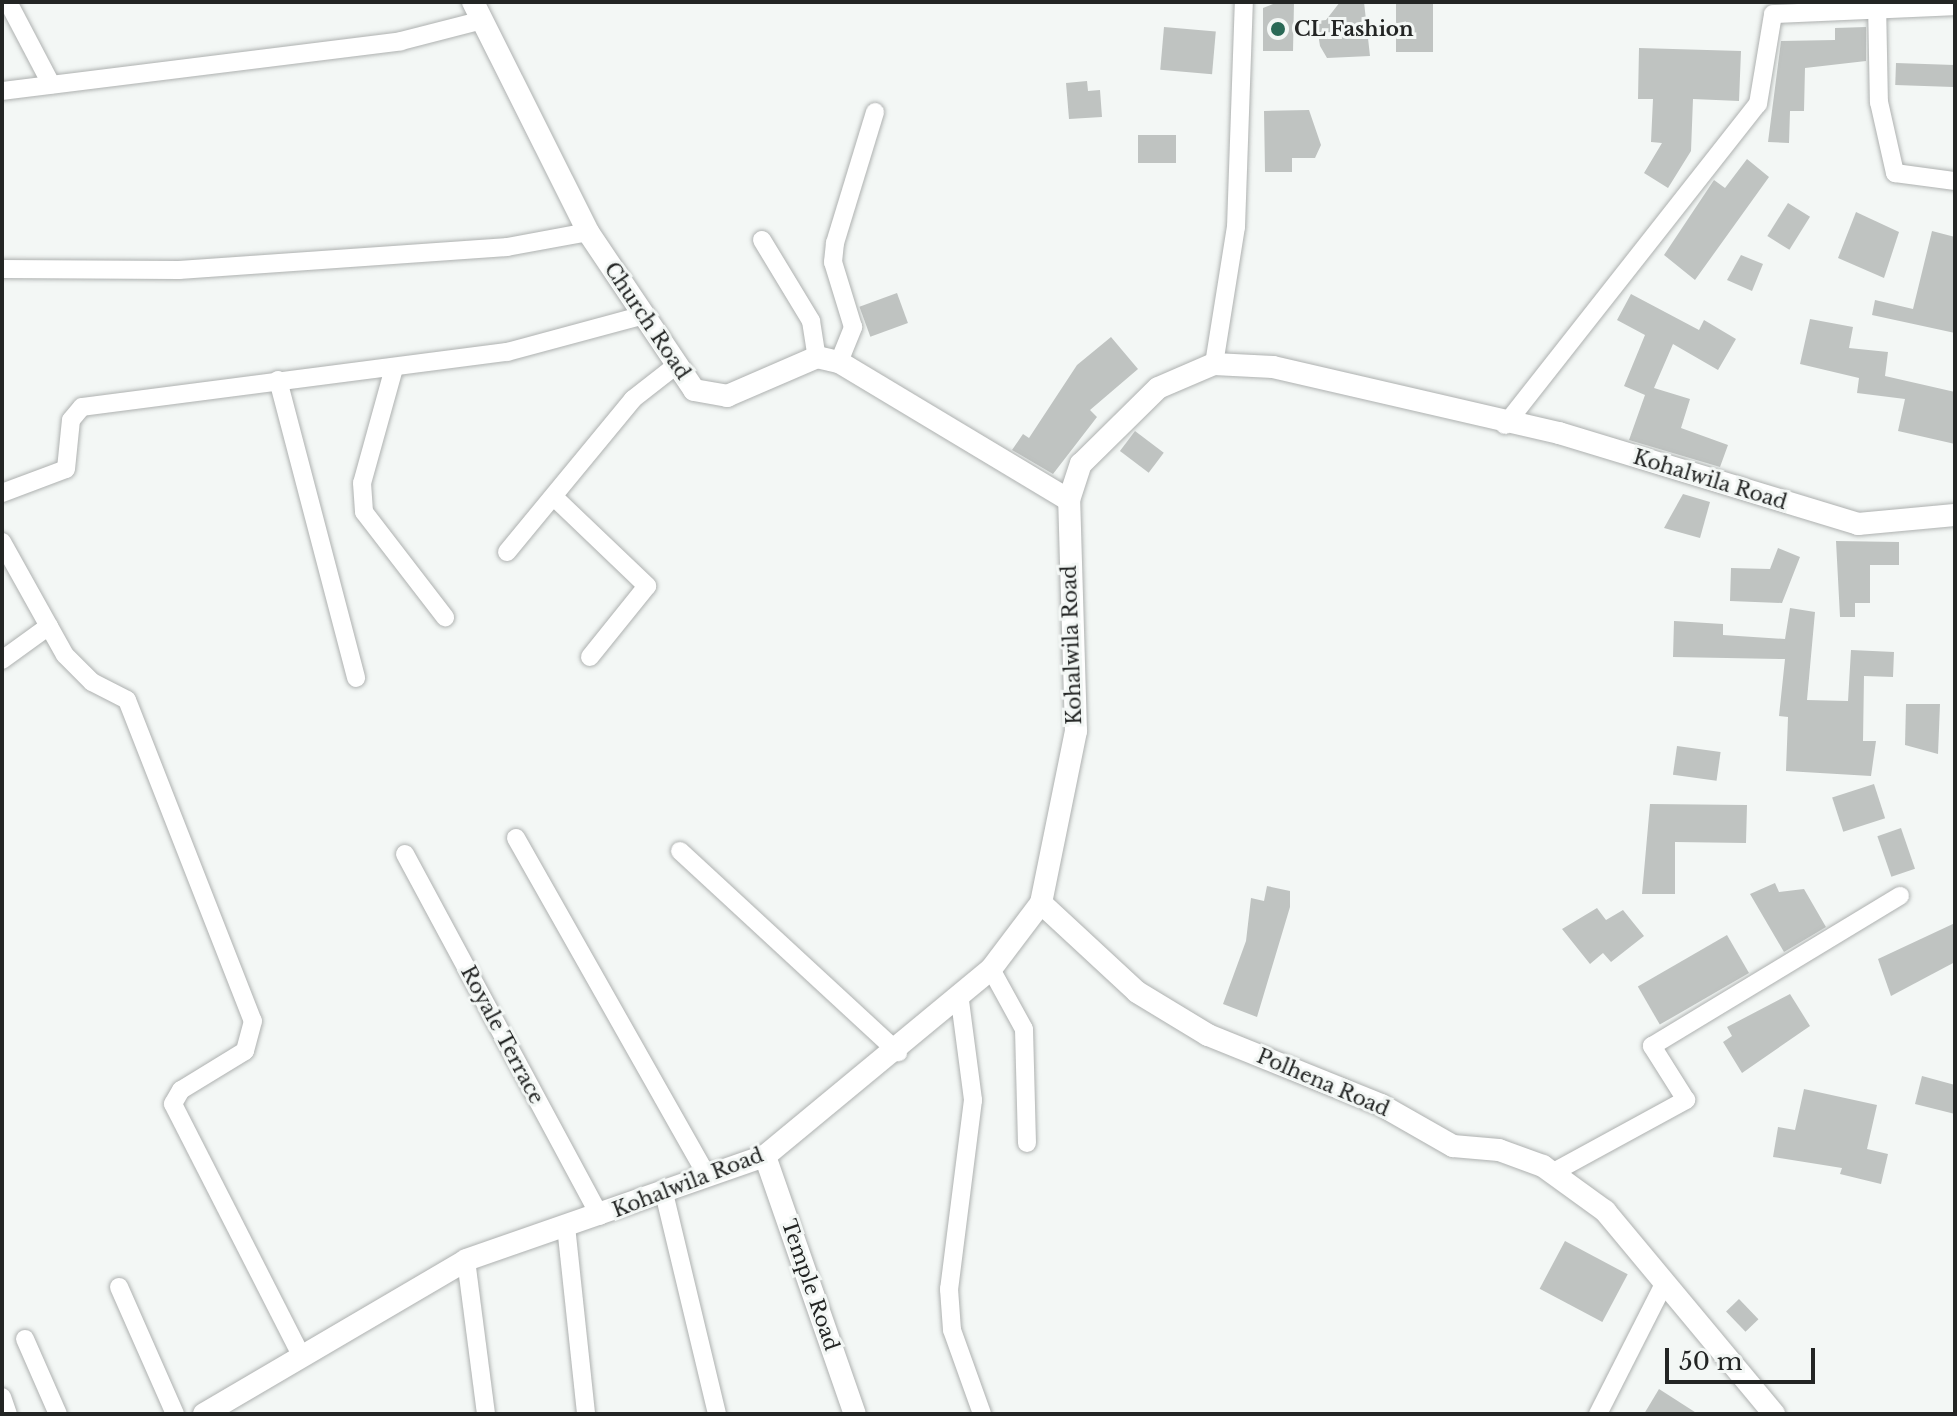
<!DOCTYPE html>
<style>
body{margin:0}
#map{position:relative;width:1957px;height:1416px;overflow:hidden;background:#f3f7f5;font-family:"Libre Baskerville",serif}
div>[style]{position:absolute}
.building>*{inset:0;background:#bfc3c1;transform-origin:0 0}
.roads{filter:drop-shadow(0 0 2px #aeb1b0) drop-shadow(0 0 2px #aeb1b0)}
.minor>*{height:18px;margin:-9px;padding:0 9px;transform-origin:9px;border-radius:9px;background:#fff}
.tertiary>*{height:22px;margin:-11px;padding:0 11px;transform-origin:11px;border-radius:11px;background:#fff}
.dots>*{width:22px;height:22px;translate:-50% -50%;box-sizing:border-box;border:4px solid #f3f7f5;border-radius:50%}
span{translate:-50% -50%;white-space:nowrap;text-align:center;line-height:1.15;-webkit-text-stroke:6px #f3f7f5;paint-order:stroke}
.poi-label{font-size:20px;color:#232524;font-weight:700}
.left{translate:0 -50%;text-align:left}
.street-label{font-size:20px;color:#232524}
.frame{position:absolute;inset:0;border:4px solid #232524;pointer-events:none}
.scale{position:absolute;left:1665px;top:1348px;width:150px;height:36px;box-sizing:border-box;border:4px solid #232524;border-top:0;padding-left:10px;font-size:24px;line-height:28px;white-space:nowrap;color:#232524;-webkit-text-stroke:6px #f3f7f5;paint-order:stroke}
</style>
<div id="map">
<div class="building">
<i style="clip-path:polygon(1278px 2px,1294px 2px,1293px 51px,1263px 51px,1263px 8px)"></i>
<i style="clip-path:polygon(1340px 2px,1364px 2px,1370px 56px,1327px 58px,1320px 46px,1316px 21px,1326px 20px)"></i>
<i style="left:1396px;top:2px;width:37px;height:50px"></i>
<i style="left:1164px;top:27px;width:52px;height:43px;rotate:5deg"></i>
<i style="clip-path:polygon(1866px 27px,1866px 61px,1805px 68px,1804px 111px,1790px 111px,1789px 143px,1768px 142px,1781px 41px,1835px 40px,1835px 28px)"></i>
<i style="clip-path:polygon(1639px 48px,1741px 51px,1739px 101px,1693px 99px,1691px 151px,1668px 188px,1644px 173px,1662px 143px,1651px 142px,1653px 99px,1638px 99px)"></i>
<i style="left:1896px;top:63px;width:58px;height:22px;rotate:2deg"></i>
<i style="clip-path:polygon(1087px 81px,1088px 91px,1100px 90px,1102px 117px,1069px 119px,1066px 83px)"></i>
<i style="clip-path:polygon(1309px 110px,1321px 145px,1315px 158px,1292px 158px,1292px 172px,1265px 172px,1264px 111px)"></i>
<i style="left:1138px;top:135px;width:38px;height:28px"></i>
<i style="clip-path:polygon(1747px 159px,1769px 177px,1695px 280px,1664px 255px,1714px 180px,1725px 188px)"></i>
<i style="left:1788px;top:203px;width:26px;height:39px;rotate:32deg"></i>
<i style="clip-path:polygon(1856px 212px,1899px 232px,1884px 278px,1838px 258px)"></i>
<i style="clip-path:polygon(1932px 231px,1955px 237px,1955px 333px,1872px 315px,1875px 300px,1913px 309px)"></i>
<i style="clip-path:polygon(1741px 255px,1763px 264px,1752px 291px,1727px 280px)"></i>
<i style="left:897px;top:293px;width:32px;height:40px;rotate:70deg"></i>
<i style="clip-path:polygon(1631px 294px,1699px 330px,1704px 320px,1736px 339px,1718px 370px,1673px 344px,1654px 388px,1690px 399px,1681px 428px,1728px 445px,1720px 467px,1629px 440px,1645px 395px,1624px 386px,1645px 335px,1617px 320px)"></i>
<i style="clip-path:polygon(1810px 319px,1853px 327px,1849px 348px,1888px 352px,1885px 376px,1955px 392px,1955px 444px,1898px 431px,1905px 399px,1857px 393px,1859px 378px,1800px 364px)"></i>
<i style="clip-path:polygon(1111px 337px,1138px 369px,1090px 410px,1097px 417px,1053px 474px,1012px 450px,1023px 434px,1029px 438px,1077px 365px)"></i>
<i style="left:1135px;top:431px;width:36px;height:25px;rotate:37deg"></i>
<i style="clip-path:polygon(1683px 494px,1710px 502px,1700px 538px,1664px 528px)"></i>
<i style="clip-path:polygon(1836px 541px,1899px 542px,1899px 565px,1870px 565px,1870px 603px,1855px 603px,1855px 617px,1840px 617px)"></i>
<i style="clip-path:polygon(1778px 548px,1800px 557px,1782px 603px,1730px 601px,1731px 568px,1770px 569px)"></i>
<i style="clip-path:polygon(1790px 608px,1815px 612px,1807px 700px,1848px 701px,1851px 650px,1894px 652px,1893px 677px,1864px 676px,1863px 741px,1876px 741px,1871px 776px,1786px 771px,1788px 717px,1779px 716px,1785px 659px,1673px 657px,1674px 621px,1723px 624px,1723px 635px,1785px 639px)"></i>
<i style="clip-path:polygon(1906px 704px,1940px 704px,1938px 754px,1905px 745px)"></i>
<i style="left:1677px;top:746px;width:44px;height:29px;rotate:8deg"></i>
<i style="left:1874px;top:784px;width:36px;height:44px;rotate:72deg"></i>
<i style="clip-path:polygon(1650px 804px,1747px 805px,1746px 843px,1675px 842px,1675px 894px,1642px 894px)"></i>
<i style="left:1901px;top:828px;width:43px;height:25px;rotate:71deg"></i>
<i style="clip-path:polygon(1775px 883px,1779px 892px,1804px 889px,1826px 927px,1784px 952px,1750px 894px)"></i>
<i style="clip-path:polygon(1267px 886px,1290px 891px,1290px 907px,1257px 1017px,1223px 1004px,1246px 941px,1251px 898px,1264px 901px)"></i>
<i style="clip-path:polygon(1597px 908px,1606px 920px,1623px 910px,1644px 936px,1611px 962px,1603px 953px,1590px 964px,1562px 929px)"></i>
<i style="clip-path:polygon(1955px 923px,1955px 962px,1891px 996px,1878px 959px)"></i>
<i style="left:1727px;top:935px;width:44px;height:103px;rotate:60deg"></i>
<i style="clip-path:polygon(1790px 994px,1810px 1026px,1742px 1073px,1723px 1042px,1732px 1036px,1727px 1027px)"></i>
<i style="clip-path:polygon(1922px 1076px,1955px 1085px,1955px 1114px,1915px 1104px)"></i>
<i style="clip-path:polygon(1804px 1089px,1877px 1105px,1867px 1149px,1888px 1154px,1881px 1184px,1840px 1174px,1842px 1168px,1773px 1157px,1778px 1127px,1795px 1130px)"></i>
<i style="left:1565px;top:1241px;width:71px;height:54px;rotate:28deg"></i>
<i style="left:1739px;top:1299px;width:28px;height:18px;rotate:46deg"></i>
<i style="clip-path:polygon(1659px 1389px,1698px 1414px,1644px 1414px)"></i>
</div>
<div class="roads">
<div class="minor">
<i style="left:8px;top:2px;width:93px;rotate:62.3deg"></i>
<i style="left:1877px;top:2px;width:100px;rotate:88.9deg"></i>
<i style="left:1879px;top:102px;width:73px;rotate:77.3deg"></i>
<i style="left:1895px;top:173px;width:61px;rotate:7.6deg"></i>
<i style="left:2px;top:91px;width:402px;rotate:-7.1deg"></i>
<i style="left:401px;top:41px;width:81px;rotate:-14.4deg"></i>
<i style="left:762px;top:240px;width:95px;rotate:58.8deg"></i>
<i style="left:811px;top:321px;width:36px;rotate:81deg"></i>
<i style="left:2px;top:269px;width:177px;rotate:0.3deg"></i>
<i style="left:179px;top:270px;width:329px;rotate:-4deg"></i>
<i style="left:507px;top:247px;width:82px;rotate:-10.5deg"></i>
<i style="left:839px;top:362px;width:38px;rotate:-68deg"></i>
<i style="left:853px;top:327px;width:68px;rotate:-107.1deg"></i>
<i style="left:833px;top:262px;width:19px;rotate:-84deg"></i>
<i style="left:835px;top:243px;width:137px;rotate:-73deg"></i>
<i style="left:1214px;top:364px;width:139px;rotate:-80.9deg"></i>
<i style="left:1236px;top:227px;width:225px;rotate:-88deg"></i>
<i style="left:394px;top:368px;width:119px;rotate:105.5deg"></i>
<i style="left:362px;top:483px;width:29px;rotate:86deg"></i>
<i style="left:364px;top:512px;width:133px;rotate:52.4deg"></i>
<i style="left:278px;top:380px;width:308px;rotate:75.3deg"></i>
<i style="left:1505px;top:425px;width:409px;rotate:-51.8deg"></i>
<i style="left:1758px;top:104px;width:91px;rotate:-80.5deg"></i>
<i style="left:1773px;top:14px;width:182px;rotate:-2.5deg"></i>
<i style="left:2px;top:493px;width:68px;rotate:-20.6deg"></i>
<i style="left:66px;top:469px;width:49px;rotate:-84.2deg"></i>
<i style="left:71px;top:420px;width:17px;rotate:-50deg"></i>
<i style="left:82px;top:407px;width:429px;rotate:-7.4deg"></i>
<i style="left:507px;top:352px;width:138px;rotate:-15.1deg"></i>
<i style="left:554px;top:497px;width:129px;rotate:43.7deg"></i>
<i style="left:647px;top:586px;width:91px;rotate:128.8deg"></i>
<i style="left:2px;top:542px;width:129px;rotate:60.9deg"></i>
<i style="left:65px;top:655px;width:38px;rotate:45deg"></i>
<i style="left:92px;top:682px;width:39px;rotate:27deg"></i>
<i style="left:127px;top:700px;width:345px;rotate:68.6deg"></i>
<i style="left:253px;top:1021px;width:31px;rotate:105deg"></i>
<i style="left:245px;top:1051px;width:75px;rotate:148.6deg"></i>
<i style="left:181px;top:1090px;width:16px;rotate:120deg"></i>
<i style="left:173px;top:1104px;width:282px;rotate:63deg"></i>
<i style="left:507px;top:552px;width:198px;rotate:-50.5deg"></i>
<i style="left:633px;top:399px;width:52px;rotate:-38deg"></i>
<i style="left:2px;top:660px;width:58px;rotate:-35.9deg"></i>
<i style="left:516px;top:838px;width:386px;rotate:60.5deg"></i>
<i style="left:680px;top:851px;width:297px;rotate:42.7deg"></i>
<i style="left:405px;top:854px;width:411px;rotate:61.7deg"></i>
<i style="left:991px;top:969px;width:68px;rotate:61.2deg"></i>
<i style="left:1024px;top:1029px;width:114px;rotate:88.5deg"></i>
<i style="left:960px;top:1001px;width:100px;rotate:82.5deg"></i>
<i style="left:973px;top:1100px;width:191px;rotate:97.2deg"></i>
<i style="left:949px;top:1289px;width:41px;rotate:85.8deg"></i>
<i style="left:952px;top:1330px;width:89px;rotate:70.3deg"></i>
<i style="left:1552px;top:1173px;width:153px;rotate:-28.6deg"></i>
<i style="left:1686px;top:1100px;width:64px;rotate:-122.2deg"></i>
<i style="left:1652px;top:1046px;width:290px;rotate:-31.2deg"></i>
<i style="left:664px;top:1193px;width:227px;rotate:76.5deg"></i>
<i style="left:566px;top:1226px;width:189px;rotate:83.9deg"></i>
<i style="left:466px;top:1260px;width:155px;rotate:82.6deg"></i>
<i style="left:119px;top:1287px;width:139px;rotate:66.2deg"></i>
<i style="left:25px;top:1339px;width:82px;rotate:66.3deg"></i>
<i style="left:2px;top:1397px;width:18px;rotate:71deg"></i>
<i style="left:1598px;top:1414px;width:148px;rotate:-63.1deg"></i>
</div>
<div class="tertiary">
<i style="left:473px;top:2px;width:257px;rotate:63.4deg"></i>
<i style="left:588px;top:232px;width:190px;rotate:56.1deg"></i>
<i style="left:694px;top:390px;width:34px;rotate:10deg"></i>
<i style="left:727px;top:396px;width:98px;rotate:-23.4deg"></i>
<i style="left:817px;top:357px;width:23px;rotate:13deg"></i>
<i style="left:839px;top:362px;width:268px;rotate:31deg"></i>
<i style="left:1041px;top:903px;width:131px;rotate:42.8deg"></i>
<i style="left:1137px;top:992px;width:83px;rotate:31.2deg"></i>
<i style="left:1208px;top:1035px;width:187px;rotate:22deg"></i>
<i style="left:1381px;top:1105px;width:83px;rotate:29.7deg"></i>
<i style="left:1453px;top:1146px;width:46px;rotate:5deg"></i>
<i style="left:1499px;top:1150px;width:47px;rotate:20deg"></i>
<i style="left:1543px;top:1166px;width:77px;rotate:36deg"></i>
<i style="left:1605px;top:1211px;width:264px;rotate:50.2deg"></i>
<i style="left:765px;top:1156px;width:273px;rotate:70.8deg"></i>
<i style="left:204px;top:1414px;width:304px;rotate:-30.4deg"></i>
<i style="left:466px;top:1260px;width:317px;rotate:-19.2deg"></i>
<i style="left:765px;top:1156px;width:293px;rotate:-39.6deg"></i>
<i style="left:991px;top:969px;width:83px;rotate:-52.9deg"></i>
<i style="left:1041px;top:903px;width:176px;rotate:-78.5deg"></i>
<i style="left:1076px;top:731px;width:231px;rotate:-91.7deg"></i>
<i style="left:1069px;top:500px;width:38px;rotate:-72deg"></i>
<i style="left:1081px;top:464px;width:108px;rotate:-44.6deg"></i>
<i style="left:1158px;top:388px;width:61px;rotate:-23.2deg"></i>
<i style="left:1214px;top:364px;width:59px;rotate:2.9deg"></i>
<i style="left:1273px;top:367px;width:294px;rotate:13deg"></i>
<i style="left:1559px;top:433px;width:313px;rotate:16.9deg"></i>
<i style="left:1858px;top:524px;width:97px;rotate:-5.3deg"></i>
</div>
</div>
<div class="dots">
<i style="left:1278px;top:29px;background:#2a6956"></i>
</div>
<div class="poi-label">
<span class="left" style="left:1294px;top:29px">CL Fashion</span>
</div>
<div class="street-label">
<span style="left:647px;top:321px;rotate:56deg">Church Road</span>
<span style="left:1710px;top:480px;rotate:17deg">Kohalwila Road</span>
<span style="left:1072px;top:645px;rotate:-92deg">Kohalwila Road</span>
<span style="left:502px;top:1035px;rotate:62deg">Royale Terrace</span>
<span style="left:1323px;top:1083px;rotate:23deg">Polhena Road</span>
<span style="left:688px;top:1183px;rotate:-21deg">Kohalwila Road</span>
<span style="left:810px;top:1285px;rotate:71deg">Temple Road</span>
</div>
<div class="frame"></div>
<div class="scale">50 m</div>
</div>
